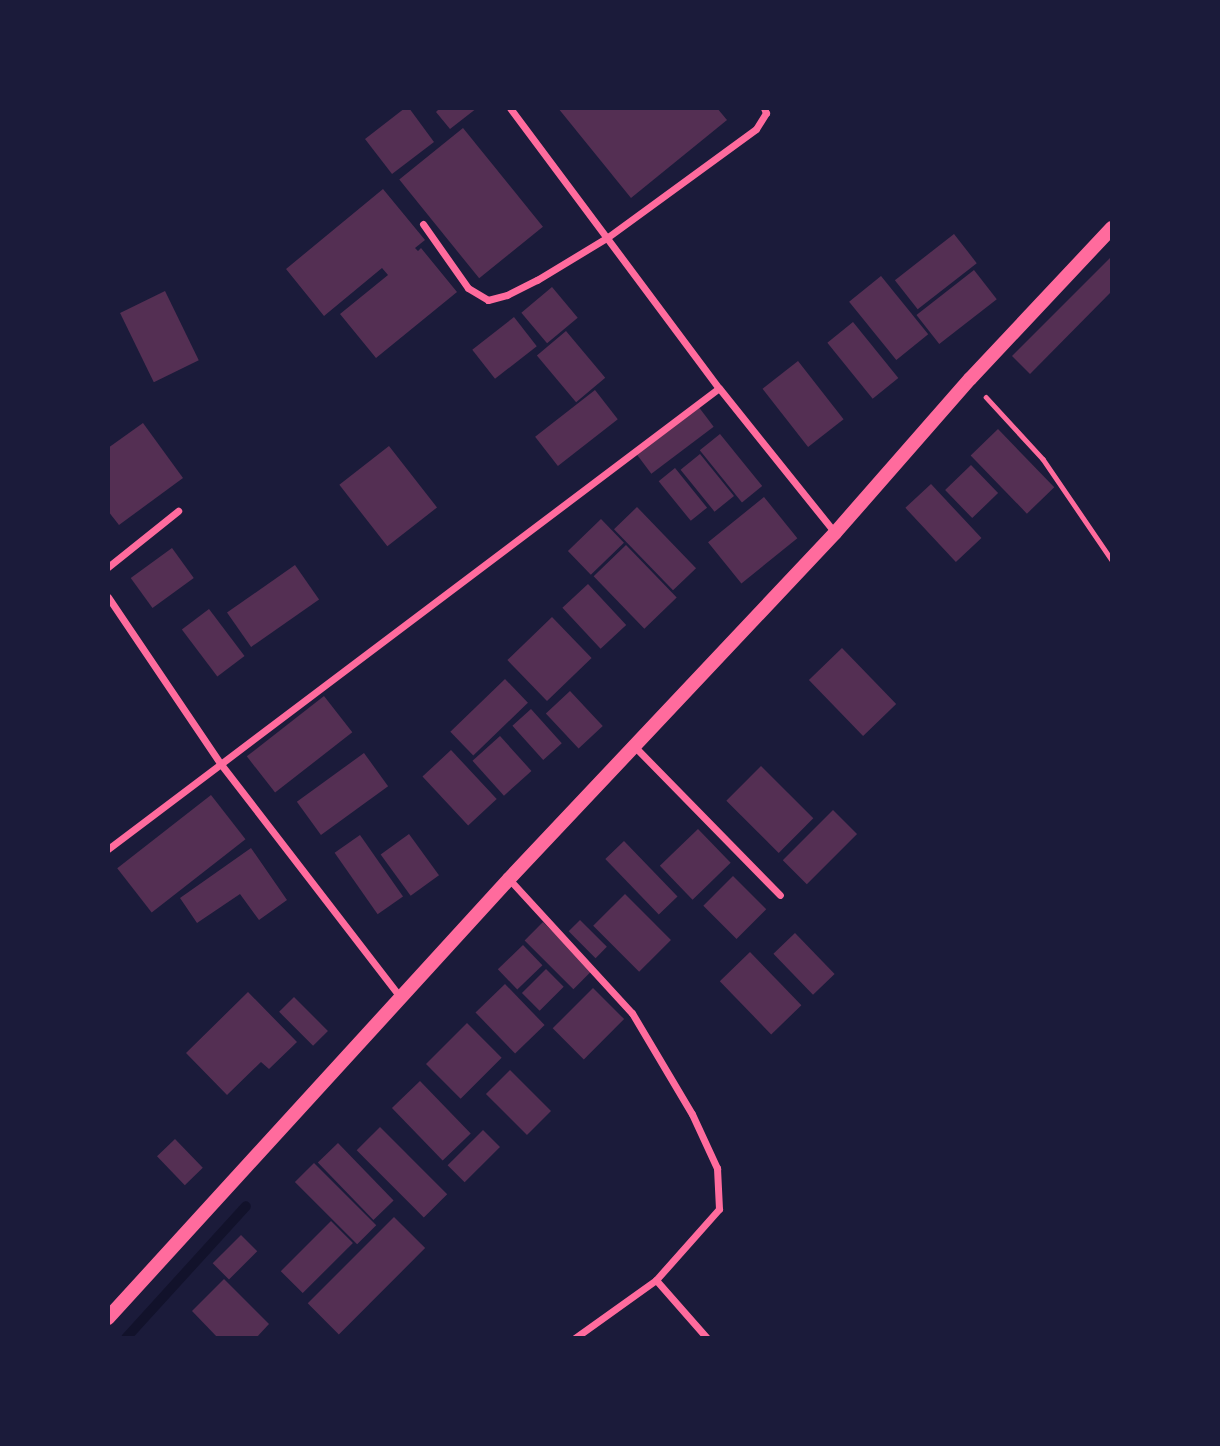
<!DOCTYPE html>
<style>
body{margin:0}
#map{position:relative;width:1220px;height:1446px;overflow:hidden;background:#1b1b3a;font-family:"PT Sans",sans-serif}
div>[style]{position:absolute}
.stream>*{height:10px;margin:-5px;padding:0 5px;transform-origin:5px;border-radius:5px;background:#12122b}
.building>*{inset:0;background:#542f53;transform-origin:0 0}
.path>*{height:4.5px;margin:-2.25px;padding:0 2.25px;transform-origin:2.25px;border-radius:2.25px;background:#ff6b9d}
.minor>*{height:7px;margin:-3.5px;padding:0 3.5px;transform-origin:3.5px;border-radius:3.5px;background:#ff6b9d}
.secondary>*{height:14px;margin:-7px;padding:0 7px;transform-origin:7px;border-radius:7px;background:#ff6b9d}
span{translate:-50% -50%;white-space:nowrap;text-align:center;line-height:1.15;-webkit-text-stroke:5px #1b1b3a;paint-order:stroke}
.frame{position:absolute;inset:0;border:110px solid #1b1b3a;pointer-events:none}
</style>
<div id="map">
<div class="stream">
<i style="left:126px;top:1338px;width:178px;rotate:-47.7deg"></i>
</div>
<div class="building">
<i style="clip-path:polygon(405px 108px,409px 108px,434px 142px,392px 174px,365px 139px)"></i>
<i style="clip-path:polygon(440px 108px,477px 108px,450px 129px,436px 112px)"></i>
<i style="clip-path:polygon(558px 108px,717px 108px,727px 120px,631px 198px)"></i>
<i style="left:463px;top:128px;width:127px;height:82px;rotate:51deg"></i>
<i style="clip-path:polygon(383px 189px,425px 240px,415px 248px,418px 251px,421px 248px,457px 292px,376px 358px,340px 314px,388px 275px,382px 268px,324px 316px,286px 269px)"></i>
<i style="left:954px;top:234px;width:37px;height:75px;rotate:52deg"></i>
<i style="clip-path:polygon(1112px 256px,1112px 291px,1030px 374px,1012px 356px)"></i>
<i style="left:974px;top:270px;width:37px;height:73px;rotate:52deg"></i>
<i style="left:881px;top:276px;width:75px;height:41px;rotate:51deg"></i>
<i style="left:552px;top:287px;width:40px;height:40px;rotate:50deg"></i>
<i style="left:165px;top:291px;width:77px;height:50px;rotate:64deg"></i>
<i style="left:514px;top:317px;width:37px;height:53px;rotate:52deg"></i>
<i style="left:853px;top:322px;width:72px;height:33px;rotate:51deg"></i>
<i style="left:566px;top:331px;width:61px;height:38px;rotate:50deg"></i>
<i style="left:798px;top:361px;width:74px;height:45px;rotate:52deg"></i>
<i style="left:595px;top:390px;width:37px;height:76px;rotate:52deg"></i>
<i style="left:698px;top:406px;width:26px;height:78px;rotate:53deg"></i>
<i style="clip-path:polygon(143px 423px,183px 478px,119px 525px,108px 511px,108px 448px)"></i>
<i style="left:998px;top:429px;width:81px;height:38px;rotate:46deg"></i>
<i style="left:720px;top:434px;width:67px;height:26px;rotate:51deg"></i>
<i style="left:389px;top:446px;width:78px;height:63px;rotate:52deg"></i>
<i style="left:700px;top:454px;width:54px;height:25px;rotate:51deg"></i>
<i style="left:971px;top:465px;width:39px;height:36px;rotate:46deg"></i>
<i style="left:675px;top:468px;width:51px;height:21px;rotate:51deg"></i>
<i style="left:931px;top:484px;width:74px;height:35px;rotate:47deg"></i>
<i style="left:764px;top:497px;width:53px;height:72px;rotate:51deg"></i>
<i style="left:637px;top:507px;width:85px;height:32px;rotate:46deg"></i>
<i style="left:601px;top:519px;width:33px;height:46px;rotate:46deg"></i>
<i style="left:626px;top:545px;width:73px;height:45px;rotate:46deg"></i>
<i style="left:172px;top:548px;width:37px;height:51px;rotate:54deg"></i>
<i style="left:295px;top:565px;width:42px;height:83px;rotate:55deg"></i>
<i style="left:588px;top:584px;width:56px;height:35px;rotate:47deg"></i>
<i style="left:209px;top:609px;width:59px;height:34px;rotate:53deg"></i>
<i style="left:552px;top:617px;width:57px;height:62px;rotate:46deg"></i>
<i style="left:842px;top:648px;width:78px;height:46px;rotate:46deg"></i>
<i style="left:505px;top:679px;width:33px;height:76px;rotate:46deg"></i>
<i style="left:570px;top:691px;width:48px;height:33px;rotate:47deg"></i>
<i style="left:324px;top:696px;width:46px;height:98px;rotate:52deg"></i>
<i style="left:531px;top:709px;width:46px;height:25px;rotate:48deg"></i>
<i style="left:500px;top:736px;width:47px;height:37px;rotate:48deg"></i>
<i style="left:451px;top:750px;width:67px;height:39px;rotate:47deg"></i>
<i style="left:364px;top:753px;width:41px;height:83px;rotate:54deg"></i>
<i style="left:761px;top:766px;width:74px;height:49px;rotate:45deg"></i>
<i style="left:211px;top:795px;width:56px;height:119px;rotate:52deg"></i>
<i style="left:833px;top:810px;width:34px;height:71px;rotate:45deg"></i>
<i style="left:698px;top:829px;width:47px;height:53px;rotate:46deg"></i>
<i style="left:409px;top:834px;width:51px;height:35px;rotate:54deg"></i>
<i style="left:360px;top:835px;width:75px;height:31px;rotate:55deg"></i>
<i style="left:624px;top:841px;width:77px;height:26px;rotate:46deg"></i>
<i style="clip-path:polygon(251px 848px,287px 900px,259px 920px,240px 894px,197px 923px,180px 898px)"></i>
<i style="left:733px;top:876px;width:47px;height:42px;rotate:45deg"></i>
<i style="left:625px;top:894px;width:65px;height:45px;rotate:45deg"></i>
<i style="left:580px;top:920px;width:38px;height:16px;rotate:45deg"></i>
<i style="left:543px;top:922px;width:69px;height:26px;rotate:45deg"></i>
<i style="left:795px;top:933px;width:57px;height:30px;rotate:46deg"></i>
<i style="left:523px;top:945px;width:28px;height:35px;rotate:46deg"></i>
<i style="left:750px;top:952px;width:74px;height:42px;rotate:46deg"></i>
<i style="left:546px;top:969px;width:25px;height:34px;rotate:45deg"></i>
<i style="left:505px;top:984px;width:57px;height:41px;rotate:46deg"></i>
<i style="left:593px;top:988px;width:44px;height:57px;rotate:45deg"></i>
<i style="clip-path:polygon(248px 992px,297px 1042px,269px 1069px,261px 1062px,227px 1095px,186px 1053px)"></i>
<i style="left:294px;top:997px;width:48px;height:21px;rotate:45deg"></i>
<i style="left:467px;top:1023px;width:49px;height:58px;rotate:45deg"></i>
<i style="left:510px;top:1070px;width:58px;height:34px;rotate:45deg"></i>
<i style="left:420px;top:1081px;width:73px;height:39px;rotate:46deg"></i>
<i style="left:380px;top:1127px;width:95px;height:33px;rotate:45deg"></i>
<i style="left:483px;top:1130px;width:24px;height:50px;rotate:45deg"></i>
<i style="left:175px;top:1139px;width:40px;height:25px;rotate:46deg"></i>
<i style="left:338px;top:1143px;width:80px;height:28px;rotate:46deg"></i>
<i style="left:314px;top:1163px;width:88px;height:27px;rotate:45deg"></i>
<i style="left:394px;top:1217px;width:44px;height:122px;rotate:45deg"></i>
<i style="left:331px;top:1221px;width:31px;height:71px;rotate:45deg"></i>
<i style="left:241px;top:1235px;width:23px;height:40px;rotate:45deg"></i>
<i style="clip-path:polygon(224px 1279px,269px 1324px,256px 1338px,218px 1338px,192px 1311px)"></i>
</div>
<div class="path">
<i style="left:986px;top:397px;width:84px;rotate:47.4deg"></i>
<i style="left:1043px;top:459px;width:122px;rotate:55.7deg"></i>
</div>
<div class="minor">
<i style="left:510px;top:108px;width:349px;rotate:53.3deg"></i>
<i style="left:719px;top:388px;width:186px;rotate:51.3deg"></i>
<i style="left:423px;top:224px;width:78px;rotate:54.9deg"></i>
<i style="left:468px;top:288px;width:23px;rotate:31deg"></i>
<i style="left:488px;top:300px;width:20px;rotate:-15deg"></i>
<i style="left:507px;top:295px;width:34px;rotate:-27deg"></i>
<i style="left:537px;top:280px;width:83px;rotate:-31.2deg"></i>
<i style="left:608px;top:237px;width:183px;rotate:-36.1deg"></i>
<i style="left:756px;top:129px;width:19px;rotate:-58deg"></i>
<i style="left:766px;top:113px;width:5px;rotate:-112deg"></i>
<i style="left:108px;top:567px;width:90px;rotate:-38.7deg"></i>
<i style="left:108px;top:597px;width:200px;rotate:56deg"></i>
<i style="left:220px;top:763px;width:297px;rotate:52.4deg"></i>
<i style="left:635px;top:747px;width:207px;rotate:45.6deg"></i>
<i style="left:108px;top:849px;width:765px;rotate:-37.03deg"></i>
<i style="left:509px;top:879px;width:182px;rotate:47.5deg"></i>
<i style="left:632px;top:1013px;width:117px;rotate:59.3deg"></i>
<i style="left:692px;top:1114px;width:60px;rotate:65.2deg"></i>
<i style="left:717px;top:1168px;width:41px;rotate:87.2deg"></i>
<i style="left:719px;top:1209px;width:95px;rotate:131.6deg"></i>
<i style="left:656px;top:1280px;width:100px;rotate:144.4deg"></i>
<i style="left:656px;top:1280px;width:77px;rotate:48.7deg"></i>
</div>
<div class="secondary">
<i style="left:108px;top:1318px;width:595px;rotate:-47.59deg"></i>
<i style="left:509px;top:879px;width:475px;rotate:-46.7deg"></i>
<i style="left:835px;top:533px;width:205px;rotate:-48.8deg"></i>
<i style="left:970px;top:379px;width:207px;rotate:-46.8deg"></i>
</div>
<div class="frame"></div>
</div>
